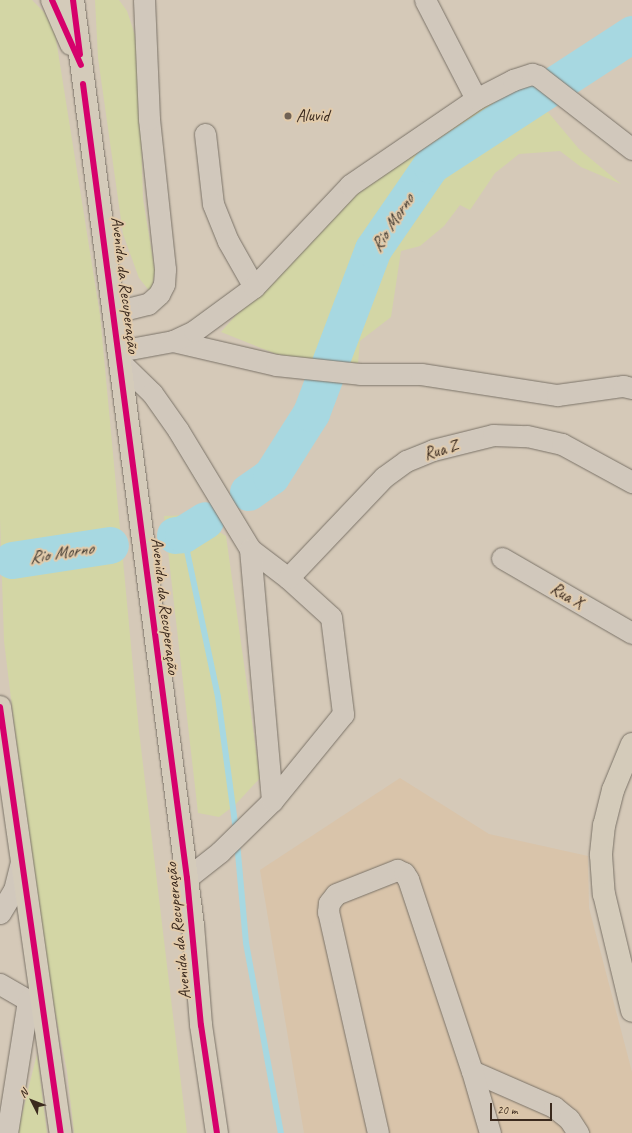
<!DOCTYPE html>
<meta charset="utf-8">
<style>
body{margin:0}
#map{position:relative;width:632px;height:1133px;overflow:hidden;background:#d5c9b8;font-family:Caveat,sans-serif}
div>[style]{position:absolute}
.built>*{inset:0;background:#d9c4aa}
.green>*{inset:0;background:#d3d6a5}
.stream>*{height:6px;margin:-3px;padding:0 3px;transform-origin:3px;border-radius:3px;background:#a7d8e1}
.river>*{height:37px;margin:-18.5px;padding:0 18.5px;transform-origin:18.5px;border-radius:18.5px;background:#a7d8e1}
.roads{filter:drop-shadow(0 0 1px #7b7368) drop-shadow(0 0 1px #7b7368)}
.minor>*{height:21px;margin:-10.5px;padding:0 10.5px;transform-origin:10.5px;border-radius:10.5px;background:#d1c8bc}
.major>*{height:22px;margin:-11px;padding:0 11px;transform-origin:11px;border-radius:11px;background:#d4cbba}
.highway>*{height:22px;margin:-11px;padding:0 11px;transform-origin:11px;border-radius:11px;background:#d4cbba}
.cycleway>*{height:6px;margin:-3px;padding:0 3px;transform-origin:3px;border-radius:3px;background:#d6006c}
.dots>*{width:11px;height:11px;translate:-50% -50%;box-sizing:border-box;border:2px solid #e2cbab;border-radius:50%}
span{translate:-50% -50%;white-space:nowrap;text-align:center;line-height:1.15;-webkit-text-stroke:4px #e2cbab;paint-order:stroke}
.poi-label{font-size:17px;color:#3b2a1e}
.left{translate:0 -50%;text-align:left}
.street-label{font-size:17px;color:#3b2a1e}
.water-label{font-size:18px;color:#443c33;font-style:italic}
.north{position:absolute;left:12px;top:1081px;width:40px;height:40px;-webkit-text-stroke:3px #e2cbab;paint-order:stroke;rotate:312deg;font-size:11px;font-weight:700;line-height:16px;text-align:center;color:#3b2a1e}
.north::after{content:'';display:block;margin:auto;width:14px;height:18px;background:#3b2a1e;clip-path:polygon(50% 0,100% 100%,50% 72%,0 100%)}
.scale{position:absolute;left:490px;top:1103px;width:62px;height:18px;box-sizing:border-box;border:2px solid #3b2a1e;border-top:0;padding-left:5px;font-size:12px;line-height:14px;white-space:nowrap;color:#3b2a1e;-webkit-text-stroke:3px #e2cbab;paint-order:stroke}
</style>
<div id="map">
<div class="built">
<i style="clip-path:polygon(400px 778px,489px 834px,588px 856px,589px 908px,632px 1072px,632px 1133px,304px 1133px,260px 870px)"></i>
</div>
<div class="green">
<i style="clip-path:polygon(0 0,32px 0,44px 12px,55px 33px,100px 315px,139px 731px,187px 1133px,74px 1133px,67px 1071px,40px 937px,4px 641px,0 518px)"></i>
<i style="clip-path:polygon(95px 0,119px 0,127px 11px,135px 35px,139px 66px,143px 199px,155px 271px,151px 293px,139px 278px,123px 234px,98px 58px)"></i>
<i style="clip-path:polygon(521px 80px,579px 149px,621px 184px,581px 167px,560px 151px,519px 154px,495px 173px,470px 210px,460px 205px,444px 226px,420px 246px,401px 251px,391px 317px,360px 341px,358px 363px,308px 360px,276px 354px,221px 332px,313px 228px,361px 179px)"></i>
<i style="clip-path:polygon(190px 515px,226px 536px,260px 778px,235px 805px,219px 817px,198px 813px,164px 516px)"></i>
<i style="clip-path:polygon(37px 1054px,47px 1133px,18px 1133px,19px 1126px)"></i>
</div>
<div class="stream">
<i style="left:189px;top:531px;width:20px;rotate:96deg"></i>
<i style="left:187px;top:551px;width:149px;rotate:78deg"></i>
<i style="left:218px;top:697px;width:135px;rotate:82.3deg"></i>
<i style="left:237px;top:842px;width:101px;rotate:84.9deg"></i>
<i style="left:246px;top:943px;width:193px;rotate:79.6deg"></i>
</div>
<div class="river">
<i style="left:248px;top:492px;width:28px;rotate:-35deg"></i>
<i style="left:271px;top:476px;width:75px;rotate:-57.6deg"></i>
<i style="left:311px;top:413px;width:175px;rotate:-69.3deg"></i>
<i style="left:373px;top:249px;width:102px;rotate:-55.4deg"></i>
<i style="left:431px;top:165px;width:240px;rotate:-33.1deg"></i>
<i style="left:175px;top:535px;width:8px;rotate:-7deg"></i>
<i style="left:183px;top:534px;width:26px;rotate:-32deg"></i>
<i style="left:12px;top:560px;width:99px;rotate:-8.7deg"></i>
</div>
<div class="roads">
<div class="minor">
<i style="left:425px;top:0;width:111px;rotate:62.7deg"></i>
<i style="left:205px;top:134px;width:70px;rotate:83.5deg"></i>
<i style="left:213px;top:204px;width:40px;rotate:68deg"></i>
<i style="left:228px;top:241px;width:53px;rotate:60.5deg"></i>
<i style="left:115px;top:312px;width:34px;rotate:-14deg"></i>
<i style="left:148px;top:304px;width:15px;rotate:-42deg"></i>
<i style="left:159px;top:294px;width:11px;rotate:-63deg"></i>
<i style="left:164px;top:284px;width:15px;rotate:-86deg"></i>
<i style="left:165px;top:269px;width:151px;rotate:-96.1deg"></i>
<i style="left:149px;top:119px;width:119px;rotate:-92.4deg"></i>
<i style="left:173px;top:341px;width:106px;rotate:13.1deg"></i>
<i style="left:276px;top:365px;width:84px;rotate:6.1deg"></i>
<i style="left:360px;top:374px;width:61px"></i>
<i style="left:421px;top:374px;width:138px;rotate:8.8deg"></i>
<i style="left:557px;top:395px;width:67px;rotate:-7.8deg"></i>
<i style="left:623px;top:386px;width:9px;rotate:13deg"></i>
<i style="left:119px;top:351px;width:55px;rotate:-10.5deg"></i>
<i style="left:173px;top:341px;width:23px;rotate:-25deg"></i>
<i style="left:194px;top:331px;width:74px;rotate:-36.3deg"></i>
<i style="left:254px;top:287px;width:140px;rotate:-46.7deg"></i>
<i style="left:350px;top:185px;width:153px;rotate:-34.3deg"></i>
<i style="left:476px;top:99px;width:42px;rotate:-27.2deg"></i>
<i style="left:513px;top:80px;width:20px;rotate:-18deg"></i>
<i style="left:532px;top:74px;width:6px;rotate:18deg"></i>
<i style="left:538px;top:76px;width:119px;rotate:37.8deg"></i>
<i style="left:121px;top:363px;width:43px;rotate:44.1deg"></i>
<i style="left:152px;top:393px;width:45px;rotate:54.9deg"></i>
<i style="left:178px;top:430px;width:139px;rotate:58.8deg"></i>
<i style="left:250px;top:549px;width:48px;rotate:37.3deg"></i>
<i style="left:288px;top:578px;width:58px;rotate:42.2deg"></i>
<i style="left:331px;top:617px;width:98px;rotate:82.9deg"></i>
<i style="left:343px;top:714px;width:112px;rotate:129.2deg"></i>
<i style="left:272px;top:801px;width:73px;rotate:135.6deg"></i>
<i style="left:220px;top:852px;width:42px;rotate:141.8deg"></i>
<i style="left:250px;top:549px;width:253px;rotate:85deg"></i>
<i style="left:502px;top:558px;width:150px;rotate:30deg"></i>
<i style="left:288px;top:578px;width:139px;rotate:-46.5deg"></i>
<i style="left:384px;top:477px;width:27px;rotate:-36deg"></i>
<i style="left:406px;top:461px;width:29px;rotate:-22deg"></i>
<i style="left:433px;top:450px;width:62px;rotate:-14deg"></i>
<i style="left:493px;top:435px;width:34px;rotate:2deg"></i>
<i style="left:527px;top:436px;width:36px;rotate:13deg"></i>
<i style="left:562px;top:444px;width:80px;rotate:28.5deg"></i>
<i style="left:0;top:913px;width:27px;rotate:-59deg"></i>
<i style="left:14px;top:890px;width:29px;rotate:-76deg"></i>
<i style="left:0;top:984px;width:32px;rotate:30deg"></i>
<i style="left:28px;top:1000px;width:13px;rotate:-18deg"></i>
<i style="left:472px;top:1071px;width:90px;rotate:23.7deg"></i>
<i style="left:554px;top:1107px;width:19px;rotate:39deg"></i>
<i style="left:569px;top:1119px;width:17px;rotate:57deg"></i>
<i style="left:7px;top:1133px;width:135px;rotate:-81deg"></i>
<i style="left:378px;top:1133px;width:227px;rotate:-102.7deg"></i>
<i style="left:328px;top:912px;width:9px;rotate:-84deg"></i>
<i style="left:329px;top:903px;width:11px;rotate:-52deg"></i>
<i style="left:336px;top:894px;width:66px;rotate:-21.5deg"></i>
<i style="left:397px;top:870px;width:8px;rotate:23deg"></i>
<i style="left:404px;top:873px;width:7px;rotate:56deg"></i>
<i style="left:408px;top:879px;width:202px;rotate:71.6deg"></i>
<i style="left:472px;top:1071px;width:65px;rotate:73.8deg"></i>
</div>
<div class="major">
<i style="left:632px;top:744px;width:50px;rotate:112.4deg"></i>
<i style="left:613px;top:790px;width:36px;rotate:104deg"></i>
<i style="left:604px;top:825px;width:30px;rotate:96deg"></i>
<i style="left:601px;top:855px;width:39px;rotate:86deg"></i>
<i style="left:604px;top:894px;width:120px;rotate:76.5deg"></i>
</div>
<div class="highway">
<i style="left:52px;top:0;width:48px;rotate:66.6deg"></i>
<i style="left:73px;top:0;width:933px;rotate:82.61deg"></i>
<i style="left:193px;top:925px;width:100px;rotate:85.4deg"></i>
<i style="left:201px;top:1025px;width:109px;rotate:81.6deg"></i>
<i style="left:0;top:707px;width:430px;rotate:81.9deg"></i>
</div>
</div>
<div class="cycleway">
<i style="left:52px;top:0;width:71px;rotate:66deg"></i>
<i style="left:73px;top:0;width:55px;rotate:82.7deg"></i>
<i style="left:83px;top:84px;width:801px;rotate:82.54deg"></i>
<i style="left:187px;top:878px;width:148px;rotate:84.6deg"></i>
<i style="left:201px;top:1025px;width:109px;rotate:81.6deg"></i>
<i style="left:0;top:707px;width:430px;rotate:81.9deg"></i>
</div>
<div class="dots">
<i style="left:288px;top:116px;background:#716254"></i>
</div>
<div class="poi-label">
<span class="left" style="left:296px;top:116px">Aluvid</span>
</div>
<div class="street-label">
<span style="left:125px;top:285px;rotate:83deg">Avenida da Recuperação</span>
<span style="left:441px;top:450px;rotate:-17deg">Rua Z</span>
<span style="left:567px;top:596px;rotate:30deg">Rua X</span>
<span style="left:165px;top:606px;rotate:83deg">Avenida da Recuperação</span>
<span style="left:178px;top:931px;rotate:-96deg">Avenida da Recuperação</span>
</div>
<div class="water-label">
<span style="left:392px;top:223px;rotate:-57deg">Rio Morno</span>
<span style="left:61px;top:553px;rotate:-9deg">Rio Morno</span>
</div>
<div class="north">N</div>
<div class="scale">20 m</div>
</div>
